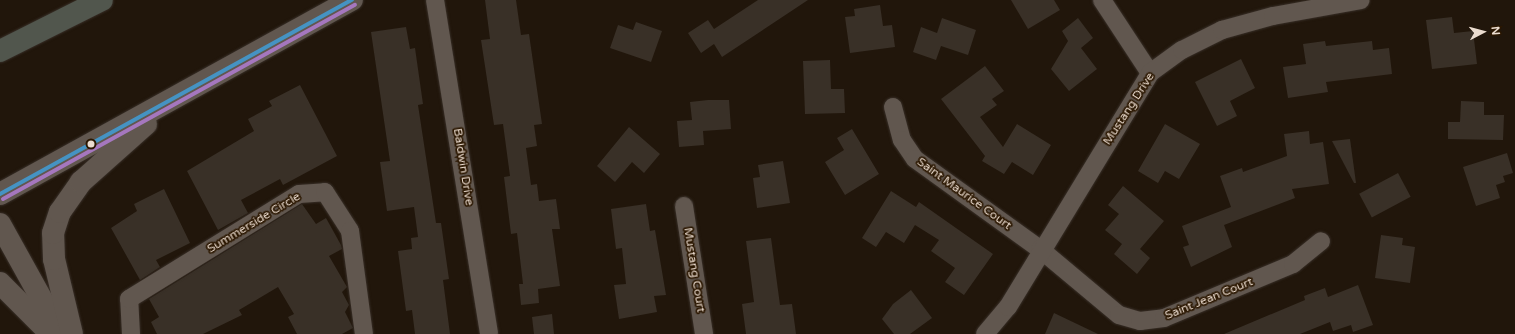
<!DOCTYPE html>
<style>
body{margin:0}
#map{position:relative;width:1515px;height:334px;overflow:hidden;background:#21160b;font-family:"Varela Round",sans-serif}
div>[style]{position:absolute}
.building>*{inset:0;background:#393027;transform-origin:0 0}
.roads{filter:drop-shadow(0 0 1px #382f28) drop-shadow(0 0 1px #382f28)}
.street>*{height:18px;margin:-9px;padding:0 9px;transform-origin:9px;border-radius:9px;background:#61574f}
.secondary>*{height:22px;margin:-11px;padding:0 11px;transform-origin:11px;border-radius:11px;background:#61574f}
.highway>*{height:22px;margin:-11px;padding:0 11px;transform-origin:11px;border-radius:11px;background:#51564d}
.bus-1>*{height:4px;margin:-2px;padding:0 2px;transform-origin:2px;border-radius:2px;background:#4593c3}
.bus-2>*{height:4px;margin:-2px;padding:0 2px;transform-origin:2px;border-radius:2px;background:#a577be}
.dots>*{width:11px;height:11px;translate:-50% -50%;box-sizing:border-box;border:2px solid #2b1701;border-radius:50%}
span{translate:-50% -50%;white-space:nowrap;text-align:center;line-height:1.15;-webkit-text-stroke:3.5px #2b1701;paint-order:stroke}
.street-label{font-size:12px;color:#ebdccf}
.north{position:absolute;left:1463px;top:12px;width:40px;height:40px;-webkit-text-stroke:3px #2b1701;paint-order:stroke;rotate:84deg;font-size:11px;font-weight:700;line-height:16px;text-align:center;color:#ebdccf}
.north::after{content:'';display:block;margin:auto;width:14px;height:18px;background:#ebdccf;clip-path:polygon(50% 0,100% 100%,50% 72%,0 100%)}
</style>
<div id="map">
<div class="building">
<i style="clip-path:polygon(485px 0,516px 0,521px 35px,529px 34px,542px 124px,534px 125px,537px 146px,526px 148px,531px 185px,537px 184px,539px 201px,556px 199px,560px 229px,552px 229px,560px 286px,538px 289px,539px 303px,521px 305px,519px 284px,523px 284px,517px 233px,511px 234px,504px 177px,510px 176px,503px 124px,494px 125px,481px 40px,490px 39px)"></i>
<i style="clip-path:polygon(758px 0,808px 0,722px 57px,714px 44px,701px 53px,688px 33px,708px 20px,714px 29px)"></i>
<i style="clip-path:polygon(1011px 0,1054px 0,1060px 10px,1028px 29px)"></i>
<i style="clip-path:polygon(880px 5px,883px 26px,892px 25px,895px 47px,850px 53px,845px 17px,855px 16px,854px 9px)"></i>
<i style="clip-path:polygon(1452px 17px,1454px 33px,1473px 31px,1477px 64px,1432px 69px,1426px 20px)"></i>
<i style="clip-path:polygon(942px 18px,976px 30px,968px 55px,941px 46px,936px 60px,913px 52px,921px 27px,937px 33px)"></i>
<i style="clip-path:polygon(1078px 18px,1093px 38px,1081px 48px,1097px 69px,1069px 91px,1051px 69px,1068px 41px,1062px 31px)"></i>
<i style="clip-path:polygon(636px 22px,662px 31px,651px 62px,610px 48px,618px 25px,633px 30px)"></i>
<i style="clip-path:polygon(406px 27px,410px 49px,415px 48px,423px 104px,418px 105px,436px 223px,441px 223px,449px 279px,443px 280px,450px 334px,415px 334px,412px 310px,406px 311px,398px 251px,412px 249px,411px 238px,418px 237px,414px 207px,387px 211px,380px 162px,390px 161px,371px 32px)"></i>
<i style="clip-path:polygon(1325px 41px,1326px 46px,1372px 41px,1373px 50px,1389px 48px,1392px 74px,1326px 82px,1328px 92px,1288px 98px,1283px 67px,1306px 64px,1303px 44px)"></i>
<i style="clip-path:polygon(1241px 59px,1255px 88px,1230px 101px,1237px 116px,1217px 126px,1195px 82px)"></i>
<i style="clip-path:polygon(830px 60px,831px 89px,844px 89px,845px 113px,805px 114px,803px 61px)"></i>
<i style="clip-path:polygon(985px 66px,1004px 91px,992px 99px,997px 105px,980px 117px,1003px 147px,1017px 124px,1051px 145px,1033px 175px,1012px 162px,1004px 174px,982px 161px,985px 156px,941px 99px)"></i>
<i style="clip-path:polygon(300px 85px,337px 156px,283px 185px,280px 179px,241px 200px,248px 213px,218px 230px,187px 171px,254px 131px,248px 119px,272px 106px,269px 101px)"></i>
<i style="clip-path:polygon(708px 100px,729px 100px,731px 129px,703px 131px,704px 145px,679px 147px,677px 121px,692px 120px,690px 102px)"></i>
<i style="clip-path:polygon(1461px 101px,1484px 102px,1484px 115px,1504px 115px,1503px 140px,1448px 139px,1448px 122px,1460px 122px)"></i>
<i style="clip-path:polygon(1165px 124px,1200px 144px,1179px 179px,1165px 171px,1158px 183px,1138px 171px)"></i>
<i style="clip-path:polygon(629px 127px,660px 154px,644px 173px,632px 162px,615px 182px,597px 166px)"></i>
<i style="clip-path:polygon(852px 129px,879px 174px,845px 195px,825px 162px,844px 150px,837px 138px)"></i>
<i style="clip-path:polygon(1309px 131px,1310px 144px,1323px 142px,1329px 184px,1292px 189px,1295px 198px,1224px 225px,1232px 247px,1191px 267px,1183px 247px,1189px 245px,1182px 226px,1231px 207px,1220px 176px,1242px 168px,1243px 172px,1287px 156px,1284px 134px)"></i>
<i style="clip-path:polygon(1350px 139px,1356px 183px,1354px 183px,1332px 141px)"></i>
<i style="clip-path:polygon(1507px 153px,1513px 173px,1503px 176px,1505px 182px,1496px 185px,1500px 198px,1476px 206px,1463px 167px)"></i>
<i style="clip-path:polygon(783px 161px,790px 203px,757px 208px,753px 178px,760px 177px,758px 165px)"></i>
<i style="left:1398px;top:173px;width:27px;height:44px;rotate:62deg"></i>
<i style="clip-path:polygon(1123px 186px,1164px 221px,1140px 249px,1150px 258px,1137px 274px,1114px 254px,1122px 244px,1105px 230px,1119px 214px,1108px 205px)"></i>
<i style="clip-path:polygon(164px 189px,190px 243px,156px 260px,160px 267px,140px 280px,111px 228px,137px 211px,134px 204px)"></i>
<i style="clip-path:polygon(891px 191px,916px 207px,919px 202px,993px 254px,964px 295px,945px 282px,955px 268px,931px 251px,939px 240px,915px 225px,904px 243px,886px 232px,876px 247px,862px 238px)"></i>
<i style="clip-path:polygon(302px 204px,316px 224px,326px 218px,341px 245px,342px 249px,329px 256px,347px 287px,342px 292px,349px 305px,345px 312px,353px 328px,342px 334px,297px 334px,288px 317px,294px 314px,278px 287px,239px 310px,242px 315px,203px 334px,157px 334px,151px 322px,159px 317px,149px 299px)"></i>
<i style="clip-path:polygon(646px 204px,650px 231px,655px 230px,666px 295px,654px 296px,657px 312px,619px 319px,614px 285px,626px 284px,622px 248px,616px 249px,611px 209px)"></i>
<i style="clip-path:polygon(1381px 235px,1403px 238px,1402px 245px,1415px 247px,1410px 283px,1375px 278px)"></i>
<i style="clip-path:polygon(771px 238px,780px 305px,792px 304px,796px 334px,746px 334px,742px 304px,754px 302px,746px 241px)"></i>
<i style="clip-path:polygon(1358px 285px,1373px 325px,1353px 332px,1351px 325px,1333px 331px,1330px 322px,1300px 334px,1224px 334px,1305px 300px,1304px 296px,1325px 288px,1328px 297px)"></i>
<i style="clip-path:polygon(911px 290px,932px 318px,910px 334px,894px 334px,882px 319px,893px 304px)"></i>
<i style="clip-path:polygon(1054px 313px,1098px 334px,1045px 334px)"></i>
<i style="clip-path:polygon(552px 314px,554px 334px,534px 334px,532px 317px)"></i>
</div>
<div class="roads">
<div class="street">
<i style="left:435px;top:0;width:338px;rotate:80.8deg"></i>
<i style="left:1102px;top:0;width:87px;rotate:56.7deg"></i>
<i style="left:893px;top:107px;width:34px;rotate:75deg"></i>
<i style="left:902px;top:140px;width:23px;rotate:56deg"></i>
<i style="left:915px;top:159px;width:154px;rotate:35.8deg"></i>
<i style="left:1040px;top:249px;width:103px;rotate:39.9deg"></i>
<i style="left:1119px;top:315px;width:22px;rotate:16deg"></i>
<i style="left:1140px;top:321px;width:24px;rotate:-7deg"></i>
<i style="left:1164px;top:318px;width:140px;rotate:-22.7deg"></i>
<i style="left:1293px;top:264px;width:36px;rotate:-39deg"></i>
<i style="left:684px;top:206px;width:130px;rotate:81.1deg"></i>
<i style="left:131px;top:334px;width:35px;rotate:-93deg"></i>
<i style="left:129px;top:299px;width:200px;rotate:-31.7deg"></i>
<i style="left:299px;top:194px;width:26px;rotate:-4deg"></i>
<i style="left:325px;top:192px;width:46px;rotate:57.3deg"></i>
<i style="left:350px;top:231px;width:104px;rotate:82.3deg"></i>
<i style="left:985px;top:334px;width:35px;rotate:-50deg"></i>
<i style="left:1008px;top:307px;width:274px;rotate:-58.7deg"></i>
<i style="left:1150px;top:73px;width:39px;rotate:-36deg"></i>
<i style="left:1182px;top:50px;width:45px;rotate:-26.6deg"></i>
<i style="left:1222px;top:30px;width:53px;rotate:-15.4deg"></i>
<i style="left:1273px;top:16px;width:89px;rotate:-10.3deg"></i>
</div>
<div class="secondary">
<i style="left:0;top:194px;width:402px;rotate:-28.9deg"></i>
<i style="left:0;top:224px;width:126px;rotate:61deg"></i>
<i style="left:0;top:283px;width:71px;rotate:45deg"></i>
<i style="left:72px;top:334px;width:77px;rotate:-103.5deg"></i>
<i style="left:54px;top:259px;width:26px;rotate:-92deg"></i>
<i style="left:53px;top:233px;width:22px;rotate:-72deg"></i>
<i style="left:60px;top:212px;width:37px;rotate:-55deg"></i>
<i style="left:81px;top:182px;width:87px;rotate:-41.7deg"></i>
</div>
<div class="highway">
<i style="left:0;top:51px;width:114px;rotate:-26.6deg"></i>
</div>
</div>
<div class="bus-1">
<i style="left:0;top:194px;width:402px;rotate:-28.9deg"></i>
</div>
<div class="bus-2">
<i style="left:3px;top:199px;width:402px;rotate:-28.9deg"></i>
</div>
<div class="dots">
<i style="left:91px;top:144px;background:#ebdccf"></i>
</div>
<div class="street-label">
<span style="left:1129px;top:109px;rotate:-57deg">Mustang Drive</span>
<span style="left:463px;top:167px;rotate:81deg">Baldwin Drive</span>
<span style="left:964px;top:194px;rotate:36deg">Saint Maurice Court</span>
<span style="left:254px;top:223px;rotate:-31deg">Summerside Circle</span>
<span style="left:694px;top:270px;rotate:81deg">Mustang Court</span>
<span style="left:1209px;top:299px;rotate:-22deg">Saint Jean Court</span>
</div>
<div class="north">N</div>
</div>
